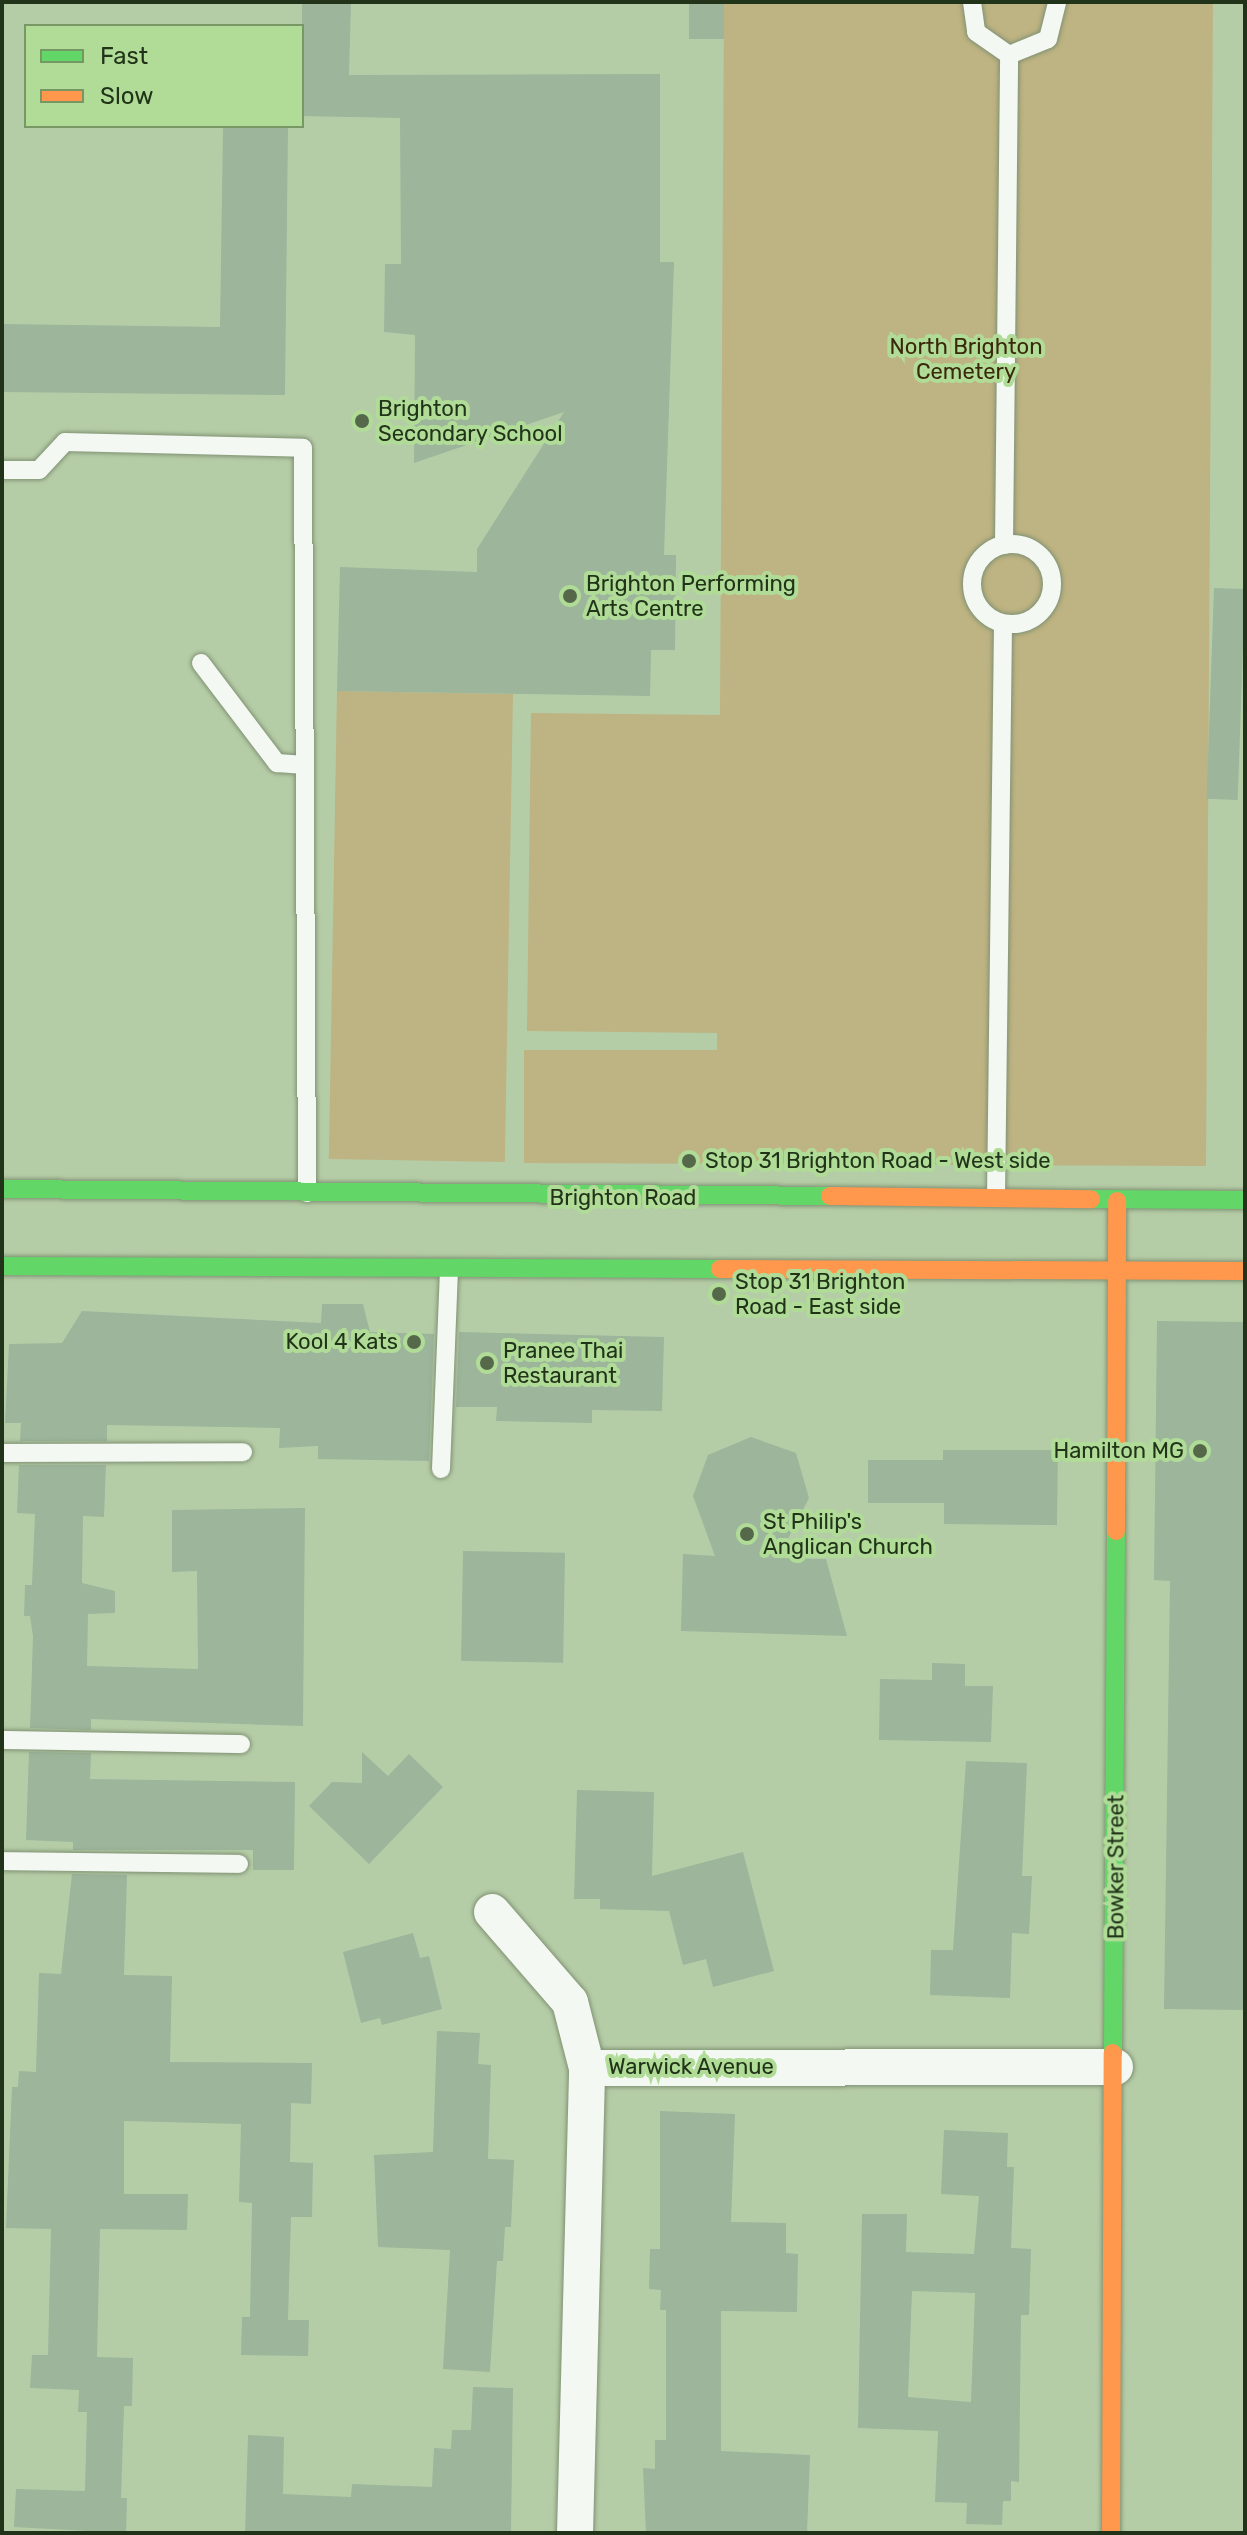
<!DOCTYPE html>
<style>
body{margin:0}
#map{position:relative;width:1247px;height:2535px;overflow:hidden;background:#b5cda7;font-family:Rubik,sans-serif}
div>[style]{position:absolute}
.green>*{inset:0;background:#beb382;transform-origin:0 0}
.building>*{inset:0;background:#9cb59b;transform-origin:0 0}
.roads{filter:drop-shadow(0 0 2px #809274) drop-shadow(0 0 2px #809274)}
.lane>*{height:18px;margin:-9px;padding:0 9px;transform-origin:9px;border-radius:9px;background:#f4f8f2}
.lane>.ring{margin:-9px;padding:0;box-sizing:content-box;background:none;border:18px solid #f4f8f2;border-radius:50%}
.street>*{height:36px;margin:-18px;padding:0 18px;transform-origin:18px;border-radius:18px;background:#f4f8f2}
.fast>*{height:18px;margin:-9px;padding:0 9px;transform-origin:9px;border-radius:9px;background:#63d668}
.slow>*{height:18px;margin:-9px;padding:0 9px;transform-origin:9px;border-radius:9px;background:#ff974d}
.dots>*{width:22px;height:22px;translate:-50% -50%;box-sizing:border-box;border:4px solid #b0dc98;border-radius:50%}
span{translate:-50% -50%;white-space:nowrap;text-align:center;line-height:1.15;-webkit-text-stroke:8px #b0dc98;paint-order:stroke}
.park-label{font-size:22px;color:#3b280a}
.poi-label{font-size:22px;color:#213318}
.left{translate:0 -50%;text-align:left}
.right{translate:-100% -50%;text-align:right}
.street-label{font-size:22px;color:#213318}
.frame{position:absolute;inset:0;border:4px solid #213318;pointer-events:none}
.legend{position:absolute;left:24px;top:24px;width:280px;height:104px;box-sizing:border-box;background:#b0dc98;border:2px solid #779865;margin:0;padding:10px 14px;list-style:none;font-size:24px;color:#213318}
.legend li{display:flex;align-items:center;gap:16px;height:40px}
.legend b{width:40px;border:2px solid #779865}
</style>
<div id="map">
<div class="green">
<i style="clip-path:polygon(724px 2px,1213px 2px,1206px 1166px,524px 1163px,524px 1050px,717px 1050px,717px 1033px,527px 1031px,531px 713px,720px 715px)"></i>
<i style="left:337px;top:691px;width:176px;height:468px;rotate:1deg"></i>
</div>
<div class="building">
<i style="clip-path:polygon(302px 2px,351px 2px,349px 75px,660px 74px,660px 262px,674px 262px,664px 555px,676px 555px,675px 650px,651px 650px,650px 696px,337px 691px,340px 567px,477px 572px,477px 549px,564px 412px,414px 463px,415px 335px,384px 332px,385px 264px,401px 264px,400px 118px,302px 116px)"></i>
<i style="left:689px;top:2px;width:35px;height:37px"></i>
<i style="clip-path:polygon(223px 128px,288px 128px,285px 395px,2px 392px,2px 324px,220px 327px)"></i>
<i style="left:1214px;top:588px;width:31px;height:211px;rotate:2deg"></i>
<i style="clip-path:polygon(322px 1304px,363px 1304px,370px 1332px,434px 1334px,429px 1461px,318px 1459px,318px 1446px,279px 1448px,280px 1428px,107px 1425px,107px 1441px,20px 1441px,21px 1423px,5px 1423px,9px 1344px,62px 1343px,82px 1311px,321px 1323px)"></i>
<i style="clip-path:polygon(1157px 1321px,1245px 1322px,1245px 2010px,1164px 2009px,1170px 1581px,1154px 1580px)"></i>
<i style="clip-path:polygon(459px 1332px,664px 1337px,662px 1411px,592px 1410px,592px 1423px,496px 1421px,497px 1407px,456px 1407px)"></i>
<i style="clip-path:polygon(751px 1437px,796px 1453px,809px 1498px,778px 1558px,826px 1559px,847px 1636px,681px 1631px,683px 1554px,715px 1556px,693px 1496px,708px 1455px)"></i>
<i style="clip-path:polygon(943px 1450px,1058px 1450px,1057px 1525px,944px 1524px,944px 1503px,868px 1503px,868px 1460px,943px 1460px)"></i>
<i style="clip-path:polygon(19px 1465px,106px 1465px,104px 1517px,83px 1516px,82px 1583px,115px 1591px,115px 1613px,88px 1614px,87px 1666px,198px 1669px,197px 1571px,172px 1572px,172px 1510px,305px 1508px,303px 1726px,91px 1719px,91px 1730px,30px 1728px,33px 1636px,30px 1616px,24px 1616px,25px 1585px,32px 1585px,35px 1514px,17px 1513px)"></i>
<i style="left:463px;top:1551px;width:102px;height:110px;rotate:1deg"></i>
<i style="clip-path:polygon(932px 1663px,965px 1664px,965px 1686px,993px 1686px,991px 1742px,879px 1740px,880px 1679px,932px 1680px)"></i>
<i style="clip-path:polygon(29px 1752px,91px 1753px,90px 1779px,295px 1782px,294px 1870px,253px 1870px,253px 1850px,73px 1850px,73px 1842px,26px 1840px)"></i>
<i style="clip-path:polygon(362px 1752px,388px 1776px,409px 1754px,443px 1787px,369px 1864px,309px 1806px,332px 1782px,362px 1783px)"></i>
<i style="clip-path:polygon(966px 1761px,1027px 1763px,1022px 1876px,1032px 1876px,1029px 1934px,1012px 1933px,1010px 1998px,930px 1995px,931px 1950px,953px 1950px)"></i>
<i style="clip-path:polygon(577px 1790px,654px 1792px,652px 1876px,743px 1852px,774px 1971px,713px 1987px,706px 1959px,683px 1965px,669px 1911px,600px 1909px,600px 1899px,574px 1899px)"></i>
<i style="clip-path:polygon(72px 1874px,127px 1875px,124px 1975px,172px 1976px,170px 2062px,312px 2063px,311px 2104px,291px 2103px,290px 2162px,313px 2163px,312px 2217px,291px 2217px,288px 2320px,309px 2320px,308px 2356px,241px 2355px,242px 2317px,250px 2317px,252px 2203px,239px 2202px,241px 2124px,124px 2121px,124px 2194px,188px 2194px,187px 2230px,100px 2229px,97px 2357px,133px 2358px,132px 2406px,124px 2406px,121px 2498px,127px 2498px,126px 2533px,14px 2527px,16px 2489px,85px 2491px,87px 2412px,78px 2412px,79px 2390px,30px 2388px,32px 2355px,48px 2355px,51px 2229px,6px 2228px,12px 2087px,18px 2087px,19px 2071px,36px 2072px,39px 1973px,61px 1974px)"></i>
<i style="clip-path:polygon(413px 1933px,420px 1958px,429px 1956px,442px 2009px,382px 2025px,380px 2018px,361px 2023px,343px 1952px)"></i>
<i style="clip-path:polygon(437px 2031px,480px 2033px,478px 2064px,491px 2065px,488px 2159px,514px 2160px,511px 2227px,505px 2227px,503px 2261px,497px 2261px,490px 2372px,443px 2369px,450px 2250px,378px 2247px,374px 2155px,433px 2152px)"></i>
<i style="clip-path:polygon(660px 2111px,735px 2114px,731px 2222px,786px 2223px,786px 2253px,798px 2254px,797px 2312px,721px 2311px,721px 2451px,810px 2455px,807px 2533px,646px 2533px,643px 2468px,655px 2469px,655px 2440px,666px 2440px,666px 2310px,660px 2310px,661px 2290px,649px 2289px,650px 2249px,660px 2249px)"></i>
<i style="clip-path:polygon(evenodd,944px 2130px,1008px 2133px,1007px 2167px,1014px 2167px,1011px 2248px,1031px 2249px,1029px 2315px,1021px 2315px,1019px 2482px,1011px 2481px,1011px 2501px,1003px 2501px,1002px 2525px,966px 2524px,967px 2503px,935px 2502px,938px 2431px,858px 2428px,862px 2214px,907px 2214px,906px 2252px,974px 2254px,979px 2196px,941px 2194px,944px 2130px,912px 2291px,975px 2293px,971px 2402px,908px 2397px,912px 2291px)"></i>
<i style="clip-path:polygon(473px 2387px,513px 2388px,511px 2533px,245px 2533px,248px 2435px,284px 2437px,283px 2494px,351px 2497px,352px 2484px,432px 2487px,434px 2448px,451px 2449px,452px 2430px,471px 2430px)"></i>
</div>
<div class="roads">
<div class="lane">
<i style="left:972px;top:2px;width:30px;rotate:82deg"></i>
<i style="left:976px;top:32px;width:40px;rotate:34.9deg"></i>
<i style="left:1009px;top:55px;width:42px;rotate:-22.3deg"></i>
<i style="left:1048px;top:39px;width:38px;rotate:-76deg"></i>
<i style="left:2px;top:470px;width:37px"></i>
<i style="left:39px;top:470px;width:38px;rotate:-47deg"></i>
<i style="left:65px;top:442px;width:238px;rotate:1.4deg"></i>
<i style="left:303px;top:448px;width:745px;rotate:89.69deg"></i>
<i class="ring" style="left:972px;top:544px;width:62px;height:62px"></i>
<i style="left:1004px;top:545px;width:490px;rotate:-89.4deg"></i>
<i style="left:201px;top:663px;width:126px;rotate:52.8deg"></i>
<i style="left:277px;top:763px;width:28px;rotate:4deg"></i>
<i style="left:996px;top:1198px;width:574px;rotate:-89.3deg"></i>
<i style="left:2px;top:1453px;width:241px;rotate:-0.2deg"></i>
<i style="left:441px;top:1469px;width:200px;rotate:-87.7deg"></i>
<i style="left:2px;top:1740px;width:239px;rotate:1deg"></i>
<i style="left:2px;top:1861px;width:237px;rotate:0.7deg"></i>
</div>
<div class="street">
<i style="left:492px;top:1912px;width:119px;rotate:49.1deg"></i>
<i style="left:570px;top:2002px;width:68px;rotate:75.6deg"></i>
<i style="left:575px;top:2533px;width:465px;rotate:-88.5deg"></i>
<i style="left:587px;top:2068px;width:528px;rotate:-0.11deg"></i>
</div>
<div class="fast">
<i style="left:2px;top:1189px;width:828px;rotate:0.48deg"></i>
<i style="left:1091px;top:1199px;width:154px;rotate:0.4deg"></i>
<i style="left:2px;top:1266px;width:718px;rotate:0.24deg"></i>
<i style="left:1113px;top:2053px;width:522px;rotate:-89.67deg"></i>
</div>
<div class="slow">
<i style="left:830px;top:1196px;width:261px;rotate:0.7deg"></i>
<i style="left:720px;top:1269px;width:525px;rotate:0.22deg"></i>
<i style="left:1116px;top:1531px;width:330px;rotate:-89.8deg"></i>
<i style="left:1111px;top:2533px;width:480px;rotate:-89.8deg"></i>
</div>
</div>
<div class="dots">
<i style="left:362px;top:421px;background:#55694a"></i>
<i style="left:570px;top:596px;background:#55694a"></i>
<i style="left:689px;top:1161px;background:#55694a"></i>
<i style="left:719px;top:1294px;background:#55694a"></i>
<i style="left:414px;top:1342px;background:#55694a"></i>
<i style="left:487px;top:1363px;background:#55694a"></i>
<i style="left:1200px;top:1451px;background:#55694a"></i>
<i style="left:747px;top:1534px;background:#55694a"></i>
</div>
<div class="park-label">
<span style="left:966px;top:359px">North Brighton<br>Cemetery</span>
</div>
<div class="poi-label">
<span class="left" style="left:378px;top:421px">Brighton<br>Secondary School</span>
<span class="left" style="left:586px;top:596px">Brighton Performing<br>Arts Centre</span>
<span class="left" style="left:705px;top:1161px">Stop 31 Brighton Road - West side</span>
<span class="left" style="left:735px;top:1294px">Stop 31 Brighton<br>Road - East side</span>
<span class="right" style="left:398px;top:1342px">Kool 4 Kats</span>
<span class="left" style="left:503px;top:1363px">Pranee Thai<br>Restaurant</span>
<span class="right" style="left:1184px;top:1451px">Hamilton MG</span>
<span class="left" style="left:763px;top:1534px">St Philip's<br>Anglican Church</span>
</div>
<div class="street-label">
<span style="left:623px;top:1198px">Brighton Road</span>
<span style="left:1116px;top:1867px;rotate:-90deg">Bowker Street</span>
<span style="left:691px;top:2067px">Warwick Avenue</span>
</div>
<div class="frame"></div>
<ul class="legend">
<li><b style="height:10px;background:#63d668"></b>Fast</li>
<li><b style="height:10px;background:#ff974d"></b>Slow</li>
</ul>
</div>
